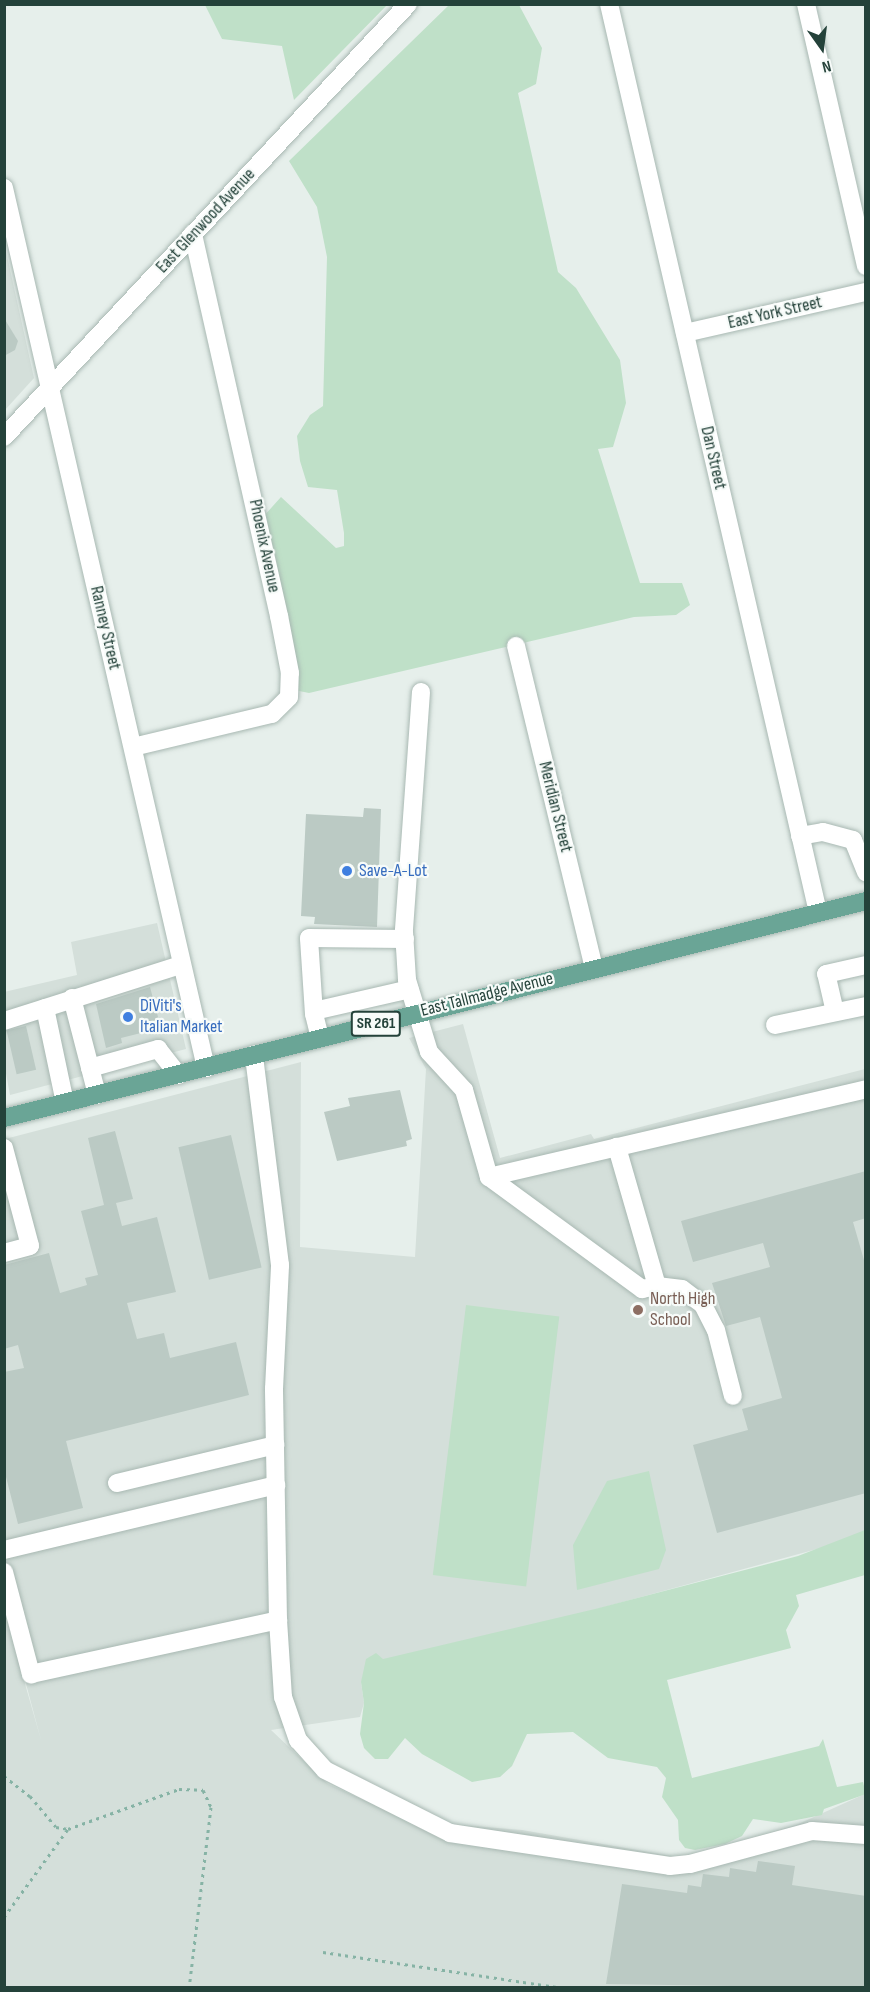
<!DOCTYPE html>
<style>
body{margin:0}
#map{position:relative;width:870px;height:1992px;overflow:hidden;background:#e6efeb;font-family:"Sofia Sans Condensed",sans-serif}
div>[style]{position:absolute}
.built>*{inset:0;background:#d4dfda}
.green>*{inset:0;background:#bfe0c8;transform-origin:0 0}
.building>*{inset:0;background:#bbcac4;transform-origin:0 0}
.path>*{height:3px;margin-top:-1.5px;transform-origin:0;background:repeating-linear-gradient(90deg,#86b3a5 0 3px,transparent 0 7.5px)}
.roads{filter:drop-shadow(0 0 2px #a8b8b2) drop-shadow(0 0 2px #a8b8b2)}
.minor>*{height:18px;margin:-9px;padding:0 9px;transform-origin:9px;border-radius:9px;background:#fff}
.major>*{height:18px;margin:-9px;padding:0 9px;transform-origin:9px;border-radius:9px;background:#6aa596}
.dots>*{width:16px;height:16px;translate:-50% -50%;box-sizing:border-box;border:3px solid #f7fbf9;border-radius:50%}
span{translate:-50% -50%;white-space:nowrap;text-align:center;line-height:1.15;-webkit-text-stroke:4.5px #f7fbf9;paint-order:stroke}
.shield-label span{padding:2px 4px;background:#f7fbf9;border:2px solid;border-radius:4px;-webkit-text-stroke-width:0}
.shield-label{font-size:16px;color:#24423a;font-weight:700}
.street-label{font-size:18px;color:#24423a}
.shop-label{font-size:18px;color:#366cbe}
.left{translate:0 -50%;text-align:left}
.education-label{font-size:18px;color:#785e54}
.frame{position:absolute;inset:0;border:6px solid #24423a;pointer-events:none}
.north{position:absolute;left:792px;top:18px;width:60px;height:60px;-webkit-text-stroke:4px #f7fbf9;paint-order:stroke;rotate:166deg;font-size:16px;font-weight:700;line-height:24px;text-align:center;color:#24423a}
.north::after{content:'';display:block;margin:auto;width:21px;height:27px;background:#24423a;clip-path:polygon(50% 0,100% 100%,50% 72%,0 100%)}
</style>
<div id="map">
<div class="built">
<i style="clip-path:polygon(4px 242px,34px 378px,5px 410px,4px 410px)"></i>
<i style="clip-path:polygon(157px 923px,186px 1049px,10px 1095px,5px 1068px,4px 992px,77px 975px,71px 942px)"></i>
<i style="clip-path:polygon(463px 1024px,500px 1158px,591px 1134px,594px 1139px,865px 1069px,865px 1536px,564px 1618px,361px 1682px,364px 1703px,360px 1717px,271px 1730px,328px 1784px,410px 1821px,522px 1830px,683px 1858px,796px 1825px,865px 1794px,865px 1987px,5px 1987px,4px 1610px,41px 1740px,5px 1605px,5px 1139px,301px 1062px,300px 1247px,415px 1257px,426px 1069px,409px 1038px)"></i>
</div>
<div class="green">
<i style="clip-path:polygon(205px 5px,205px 4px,387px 5px,294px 100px,282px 46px,222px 39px)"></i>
<i style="clip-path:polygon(449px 5px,519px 5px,542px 48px,536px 84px,518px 93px,558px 272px,576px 288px,620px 360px,626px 403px,613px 447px,598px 449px,640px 583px,682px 583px,690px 605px,676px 615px,634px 617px,309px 693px,294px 690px,263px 517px,281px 497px,336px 548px,344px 546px,344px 533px,337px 490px,308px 487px,300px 461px,297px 436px,310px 415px,323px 406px,327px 257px,317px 207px,289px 161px)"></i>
<i style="left:466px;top:1305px;width:94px;height:272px;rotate:7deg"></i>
<i style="clip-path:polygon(649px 1471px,666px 1550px,659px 1569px,577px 1590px,573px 1545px,607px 1481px)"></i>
<i style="clip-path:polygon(865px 1530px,865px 1575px,796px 1595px,799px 1606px,786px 1630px,791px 1648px,667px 1680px,692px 1778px,819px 1746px,823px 1739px,837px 1787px,863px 1782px,866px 1794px,824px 1809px,822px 1815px,781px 1823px,753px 1819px,742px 1836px,725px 1844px,695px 1850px,685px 1848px,679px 1840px,678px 1820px,662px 1797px,666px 1778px,657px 1767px,608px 1758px,573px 1732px,527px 1734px,512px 1766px,500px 1777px,472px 1782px,422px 1754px,405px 1738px,388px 1759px,375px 1759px,364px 1748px,360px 1734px,364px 1703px,361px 1682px,366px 1659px,376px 1653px,383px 1659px,595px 1609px,798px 1556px)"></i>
</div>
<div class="building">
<i style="clip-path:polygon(4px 318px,18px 341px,15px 350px,4px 356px)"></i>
<i style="clip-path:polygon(364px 808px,381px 809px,377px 927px,314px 924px,315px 917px,301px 916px,306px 814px,363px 817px)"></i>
<i style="clip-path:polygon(150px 987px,161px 1028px,121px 1038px,122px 1043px,106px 1048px,96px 1004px)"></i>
<i style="left:26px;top:1026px;width:45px;height:20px;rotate:77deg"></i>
<i style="clip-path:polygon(400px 1090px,412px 1139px,406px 1141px,407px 1146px,337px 1161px,324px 1112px,350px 1106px,348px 1098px)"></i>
<i style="clip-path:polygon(115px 1131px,133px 1199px,116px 1203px,122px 1226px,157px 1217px,176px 1292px,127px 1303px,137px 1339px,164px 1333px,170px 1358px,236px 1342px,249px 1395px,66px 1441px,83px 1508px,18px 1524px,4px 1469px,4px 1372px,24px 1368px,18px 1345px,4px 1349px,4px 1265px,49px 1253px,60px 1293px,87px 1285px,85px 1278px,98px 1275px,81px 1211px,104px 1205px,88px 1138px)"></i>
<i style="left:231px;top:1135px;width:136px;height:54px;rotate:77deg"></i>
<i style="clip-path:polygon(866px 1171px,866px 1218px,853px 1222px,866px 1267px,866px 1493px,717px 1533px,693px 1445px,748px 1430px,742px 1409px,782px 1398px,760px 1317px,726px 1326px,712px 1283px,770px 1267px,763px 1243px,693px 1262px,681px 1221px)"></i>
<i style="clip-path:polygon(758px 1861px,795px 1866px,792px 1885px,866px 1896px,866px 1988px,606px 1984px,622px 1884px,687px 1893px,688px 1885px,701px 1887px,703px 1874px,729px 1877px,730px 1868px,756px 1872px)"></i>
</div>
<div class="path">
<i style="left:4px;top:1776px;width:33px;rotate:38deg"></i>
<i style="left:30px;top:1796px;width:40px;rotate:50deg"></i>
<i style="left:56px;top:1827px;width:12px;rotate:9deg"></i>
<i style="left:68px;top:1829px;width:118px;rotate:-19.8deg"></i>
<i style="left:179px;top:1789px;width:24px;rotate:2deg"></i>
<i style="left:203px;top:1790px;width:19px;rotate:65deg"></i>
<i style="left:211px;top:1807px;width:182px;rotate:96.9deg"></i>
<i style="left:4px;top:1917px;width:109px;rotate:-54deg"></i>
<i style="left:323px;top:1952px;width:245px;rotate:8.5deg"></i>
</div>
<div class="roads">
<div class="minor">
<i style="left:609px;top:4px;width:932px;rotate:77.04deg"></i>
<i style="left:806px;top:4px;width:269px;rotate:77.1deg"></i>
<i style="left:4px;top:188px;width:903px;rotate:77.07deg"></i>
<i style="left:685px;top:333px;width:186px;rotate:-12.8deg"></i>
<i style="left:4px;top:437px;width:592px;rotate:-46.98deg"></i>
<i style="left:516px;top:646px;width:331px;rotate:76.4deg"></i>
<i style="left:421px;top:692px;width:241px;rotate:94.1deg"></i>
<i style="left:404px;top:932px;width:48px;rotate:86.4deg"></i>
<i style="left:407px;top:980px;width:75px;rotate:73deg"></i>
<i style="left:429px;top:1052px;width:52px;rotate:47.4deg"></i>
<i style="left:464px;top:1090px;width:91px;rotate:74deg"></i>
<i style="left:489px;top:1177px;width:387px;rotate:-13.1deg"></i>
<i style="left:133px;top:747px;width:143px;rotate:-13.4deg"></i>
<i style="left:272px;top:714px;width:24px;rotate:-45deg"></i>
<i style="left:289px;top:697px;width:24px;rotate:-88deg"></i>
<i style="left:290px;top:673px;width:58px;rotate:-100.9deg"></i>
<i style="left:279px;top:616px;width:392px;rotate:-102.7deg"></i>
<i style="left:800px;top:836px;width:23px;rotate:-10deg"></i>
<i style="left:823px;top:832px;width:31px;rotate:15deg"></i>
<i style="left:853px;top:840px;width:35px;rotate:68deg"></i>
<i style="left:72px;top:998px;width:100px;rotate:75.5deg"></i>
<i style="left:45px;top:1008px;width:97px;rotate:78.1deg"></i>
<i style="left:314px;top:1011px;width:98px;rotate:-12.9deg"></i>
<i style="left:835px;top:1012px;width:39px;rotate:-103deg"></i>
<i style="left:826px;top:974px;width:41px;rotate:-12.7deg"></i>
<i style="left:4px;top:1021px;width:186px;rotate:-17.6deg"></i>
<i style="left:775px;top:1025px;width:93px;rotate:-11.8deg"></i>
<i style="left:320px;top:1038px;width:25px;rotate:-104deg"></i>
<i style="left:314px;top:1014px;width:76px;rotate:-93.8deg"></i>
<i style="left:309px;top:938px;width:96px;rotate:0.6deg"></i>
<i style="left:90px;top:1068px;width:71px;rotate:-15.6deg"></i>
<i style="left:158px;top:1049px;width:33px;rotate:52deg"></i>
<i style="left:4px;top:1148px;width:101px;rotate:75.1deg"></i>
<i style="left:30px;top:1246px;width:27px;rotate:165deg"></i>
<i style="left:489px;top:1177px;width:190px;rotate:36.2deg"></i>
<i style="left:642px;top:1289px;width:15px;rotate:-11deg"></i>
<i style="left:657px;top:1286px;width:145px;rotate:-106.1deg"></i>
<i style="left:657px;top:1286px;width:25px;rotate:7deg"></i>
<i style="left:682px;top:1289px;width:26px;rotate:37deg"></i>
<i style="left:703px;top:1305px;width:28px;rotate:63deg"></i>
<i style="left:716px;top:1330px;width:68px;rotate:75.6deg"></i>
<i style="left:117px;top:1483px;width:163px;rotate:-13.5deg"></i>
<i style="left:4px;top:1550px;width:280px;rotate:-13.4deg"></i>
<i style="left:4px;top:1572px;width:106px;rotate:75.2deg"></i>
<i style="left:31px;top:1674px;width:253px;rotate:-12.3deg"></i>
<i style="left:278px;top:1620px;width:231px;rotate:-91deg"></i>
<i style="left:274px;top:1389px;width:124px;rotate:-87.2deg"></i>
<i style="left:280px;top:1265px;width:212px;rotate:-97.1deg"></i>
<i style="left:278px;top:1620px;width:77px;rotate:86.3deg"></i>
<i style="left:283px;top:1697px;width:46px;rotate:70.8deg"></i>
<i style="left:298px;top:1740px;width:40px;rotate:48deg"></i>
<i style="left:325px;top:1770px;width:140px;rotate:26.7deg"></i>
<i style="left:450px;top:1833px;width:222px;rotate:8.5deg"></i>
<i style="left:670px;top:1866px;width:20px;rotate:-6deg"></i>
<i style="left:690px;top:1864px;width:126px;rotate:-15.1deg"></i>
<i style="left:812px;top:1831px;width:54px;rotate:4.2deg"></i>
</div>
<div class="major">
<i style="left:4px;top:1118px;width:889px;rotate:-14.13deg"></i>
</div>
</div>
<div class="dots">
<i style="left:347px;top:871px;background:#3f7fe0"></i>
<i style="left:128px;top:1017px;background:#3f7fe0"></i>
<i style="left:638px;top:1310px;background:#8d6e63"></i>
</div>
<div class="shield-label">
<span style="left:376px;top:1024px">SR 261</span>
</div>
<div class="street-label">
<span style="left:206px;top:221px;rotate:-47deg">East Glenwood Avenue</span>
<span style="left:775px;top:313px;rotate:-13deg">East York Street</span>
<span style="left:713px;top:458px;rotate:77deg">Dan Street</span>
<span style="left:264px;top:546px;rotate:78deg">Phoenix Avenue</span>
<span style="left:105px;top:628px;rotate:77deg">Ranney Street</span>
<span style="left:555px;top:807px;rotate:76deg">Meridian Street</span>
<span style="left:487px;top:995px;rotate:-14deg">East Tallmadge Avenue</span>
</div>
<div class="shop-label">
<span class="left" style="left:359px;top:871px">Save-A-Lot</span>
<span class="left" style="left:140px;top:1017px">DiViti's<br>Italian Market</span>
</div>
<div class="education-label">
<span class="left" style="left:650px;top:1310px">North High<br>School</span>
</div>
<div class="frame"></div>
<div class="north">N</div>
</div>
